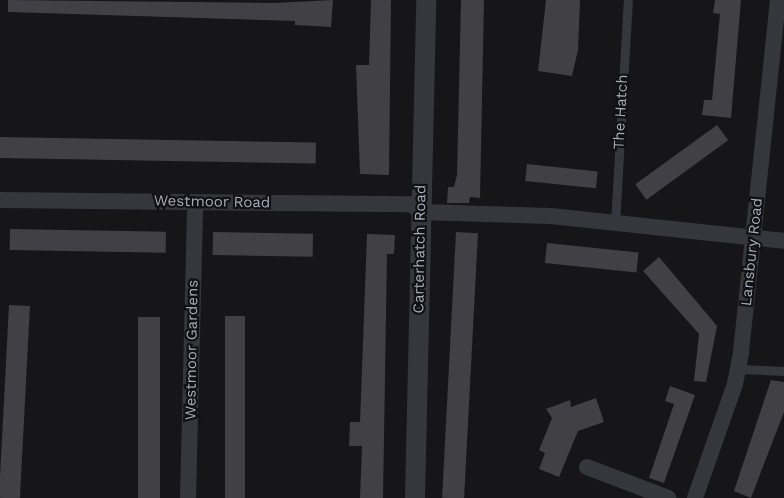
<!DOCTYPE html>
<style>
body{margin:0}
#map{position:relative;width:784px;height:498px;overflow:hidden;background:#161618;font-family:"Work Sans",sans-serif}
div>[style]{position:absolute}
.building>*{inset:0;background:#404045;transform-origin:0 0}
.service>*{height:9px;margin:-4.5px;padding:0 4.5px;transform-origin:4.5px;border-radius:4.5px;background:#36373d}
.minor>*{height:16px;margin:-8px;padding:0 8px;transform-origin:8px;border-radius:8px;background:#36373d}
.tertiary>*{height:20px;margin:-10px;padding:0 10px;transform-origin:10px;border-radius:10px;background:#36373d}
span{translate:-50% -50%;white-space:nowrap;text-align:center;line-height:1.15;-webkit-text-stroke:4.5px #111113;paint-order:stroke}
.street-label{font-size:15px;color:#a7abb9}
</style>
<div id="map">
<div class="building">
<i style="clip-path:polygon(8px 0,274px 3px,333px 0,331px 27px,295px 25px,295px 21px,8px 12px)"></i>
<i style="clip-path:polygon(371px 0,391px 0,389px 175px,360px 174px,356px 65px,369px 65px)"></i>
<i style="clip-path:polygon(461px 0,484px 0,480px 198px,470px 197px,469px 203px,447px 203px,448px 187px,454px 187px,457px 175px)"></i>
<i style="clip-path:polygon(546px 0,580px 0,578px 50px,572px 76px,538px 71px)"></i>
<i style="clip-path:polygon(715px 0,741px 0,731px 118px,702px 115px,704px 100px,712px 100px,720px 14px,713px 13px)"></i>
<i style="left:717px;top:125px;width:19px;height:101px;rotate:54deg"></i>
<i style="left:0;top:137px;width:316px;height:21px;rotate:1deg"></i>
<i style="left:527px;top:164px;width:71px;height:17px;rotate:6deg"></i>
<i style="left:10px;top:229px;width:156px;height:21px;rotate:1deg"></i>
<i style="left:213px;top:232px;width:100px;height:23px;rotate:1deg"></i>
<i style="left:456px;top:232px;width:22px;height:266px;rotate:3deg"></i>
<i style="clip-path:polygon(367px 234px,395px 235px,394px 254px,387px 254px,383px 498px,360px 498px,362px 446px,349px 446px,350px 422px,360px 422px)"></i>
<i style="left:547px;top:243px;width:92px;height:20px;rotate:6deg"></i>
<i style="clip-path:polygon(659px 257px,717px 326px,706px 382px,694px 381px,699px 334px,643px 271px)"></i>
<i style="left:9px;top:305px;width:21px;height:193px;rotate:3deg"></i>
<i style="left:225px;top:316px;width:20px;height:182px"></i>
<i style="left:138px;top:317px;width:22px;height:181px"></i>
<i style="clip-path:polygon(771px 380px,784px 382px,784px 412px,751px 498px,734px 491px)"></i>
<i style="clip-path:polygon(670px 386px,695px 395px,664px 483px,649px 478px,674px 404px,665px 401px)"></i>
<i style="clip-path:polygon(596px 398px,604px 422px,578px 431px,559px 477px,539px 469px,545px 453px,539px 450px,552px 418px,546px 409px,570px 400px,571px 407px)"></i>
</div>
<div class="service">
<i style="left:615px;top:224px;width:224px;rotate:-86.7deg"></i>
<i style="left:738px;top:369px;width:46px;rotate:2.5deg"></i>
</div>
<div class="minor">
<i style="left:0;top:200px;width:411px;rotate:0.6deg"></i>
<i style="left:411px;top:204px;width:13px;rotate:39deg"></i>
<i style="left:421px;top:212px;width:130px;rotate:1.8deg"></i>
<i style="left:551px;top:216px;width:234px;rotate:6.1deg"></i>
<i style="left:587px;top:467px;width:87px;rotate:20.9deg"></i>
<i style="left:188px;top:498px;width:296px;rotate:-88.6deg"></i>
<i style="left:695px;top:498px;width:121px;rotate:-70.7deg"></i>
<i style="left:735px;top:384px;width:33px;rotate:-79deg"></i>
<i style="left:741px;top:352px;width:354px;rotate:-84deg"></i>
</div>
<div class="tertiary">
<i style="left:415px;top:498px;width:498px;rotate:-88.7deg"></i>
</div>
<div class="street-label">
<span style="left:621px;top:112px;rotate:-87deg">The Hatch</span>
<span style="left:212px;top:202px;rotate:1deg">Westmoor Road</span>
<span style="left:420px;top:249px;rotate:-89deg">Carterhatch Road</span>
<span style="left:752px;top:252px;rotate:-84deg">Lansbury Road</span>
<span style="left:192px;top:350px;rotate:-89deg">Westmoor Gardens</span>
</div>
</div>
